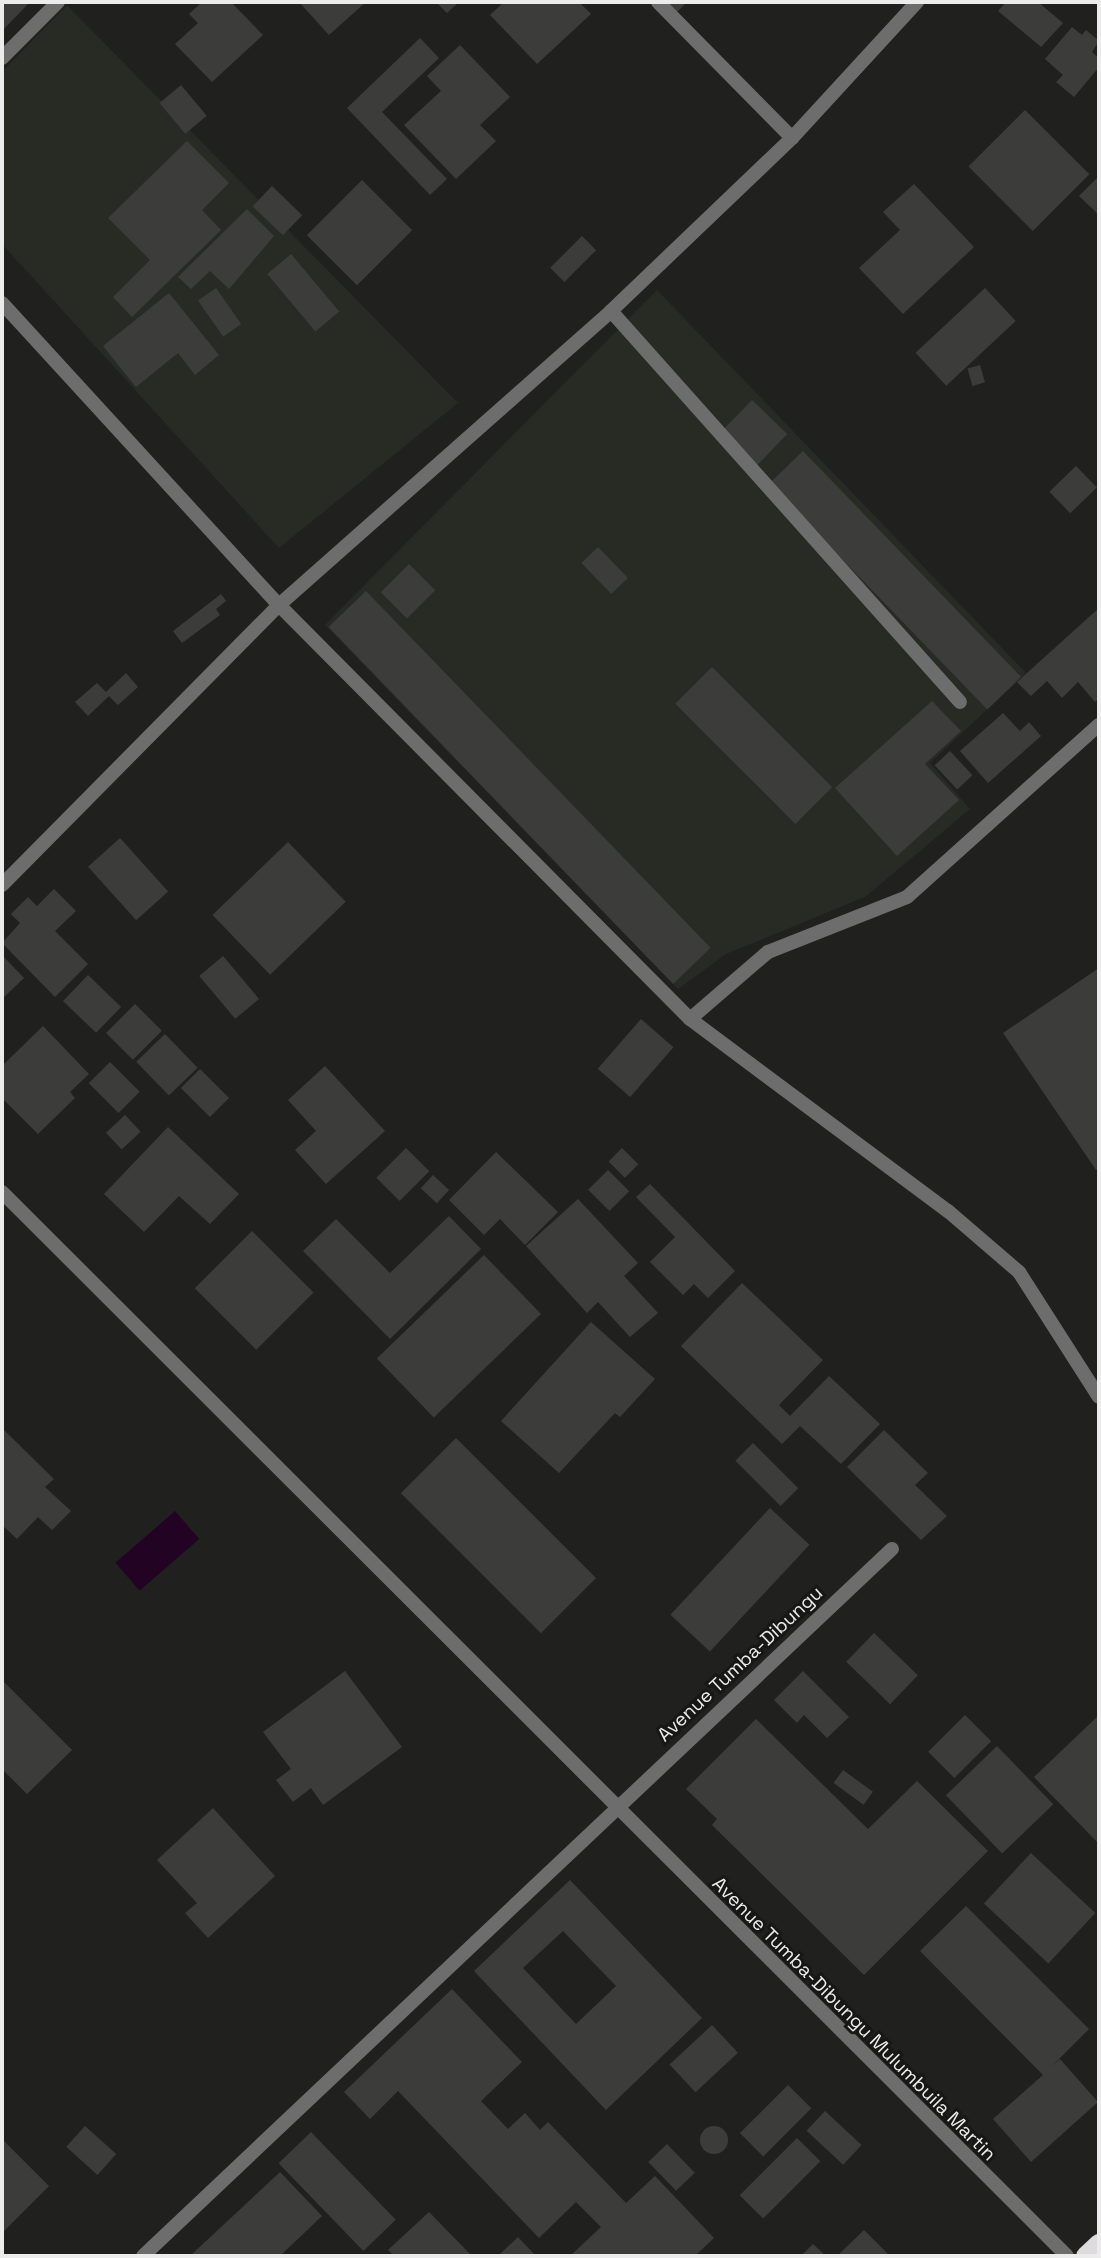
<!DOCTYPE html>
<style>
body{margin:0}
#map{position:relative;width:1101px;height:2258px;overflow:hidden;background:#20211f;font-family:"Space Grotesk",sans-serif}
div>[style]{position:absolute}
.built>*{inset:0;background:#272b24}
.water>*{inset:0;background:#230323;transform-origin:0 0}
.building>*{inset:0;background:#3c3d3b;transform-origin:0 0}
.round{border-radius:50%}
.lane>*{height:14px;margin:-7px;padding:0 7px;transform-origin:7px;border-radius:7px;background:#6e6d6e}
.street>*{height:14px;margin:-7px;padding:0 7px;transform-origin:7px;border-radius:7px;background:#6e6d6e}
.highway>*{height:21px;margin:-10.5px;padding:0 10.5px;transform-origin:10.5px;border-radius:10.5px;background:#dddbdd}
span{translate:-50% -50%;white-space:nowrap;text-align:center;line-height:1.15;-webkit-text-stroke:6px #171816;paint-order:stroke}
.street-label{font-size:19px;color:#ebeceb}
.frame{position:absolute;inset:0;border:4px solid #ebeceb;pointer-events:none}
</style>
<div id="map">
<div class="built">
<i style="clip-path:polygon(67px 5px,458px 403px,279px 548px,2px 244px,2px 72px)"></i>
<i style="clip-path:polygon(657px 290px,1026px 673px,930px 763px,970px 809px,865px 897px,726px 954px,678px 989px,325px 625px)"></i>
</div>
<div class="water">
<i style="left:175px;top:1511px;width:37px;height:79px;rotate:49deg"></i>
</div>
<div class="building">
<i style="clip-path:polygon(2px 2px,30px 2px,2px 31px)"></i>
<i style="clip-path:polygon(202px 2px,231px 2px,263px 35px,212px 82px,175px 44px,198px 23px,189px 14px)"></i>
<i style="clip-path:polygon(299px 2px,366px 2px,329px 35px)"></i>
<i style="clip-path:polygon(436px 2px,459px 2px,447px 13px)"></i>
<i style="clip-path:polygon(504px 2px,579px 2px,591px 14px,537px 64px,490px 15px)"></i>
<i style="clip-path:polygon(662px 2px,687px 2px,675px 14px)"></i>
<i style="clip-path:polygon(1006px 2px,1038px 2px,1063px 23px,1041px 47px,998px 11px)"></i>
<i style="clip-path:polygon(1072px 27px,1082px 35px,1086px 30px,1099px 41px,1092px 52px,1099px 58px,1099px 67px,1074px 97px,1056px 82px,1063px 75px,1045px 59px)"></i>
<i style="clip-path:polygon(420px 38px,439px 58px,382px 112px,447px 179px,430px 195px,347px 108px)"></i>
<i style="clip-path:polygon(460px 45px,510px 97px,480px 125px,496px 141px,456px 179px,404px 125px,441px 91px,427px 76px)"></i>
<i style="left:181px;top:85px;width:40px;height:28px;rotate:50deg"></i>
<i style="left:1025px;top:110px;width:91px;height:80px;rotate:45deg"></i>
<i style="clip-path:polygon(187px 141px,229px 183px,202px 210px,221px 230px,132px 317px,113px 297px,150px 260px,108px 218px)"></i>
<i style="clip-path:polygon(1098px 177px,1099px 178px,1099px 215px,1079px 196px)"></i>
<i style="left:362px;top:180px;width:71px;height:78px;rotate:45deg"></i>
<i style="clip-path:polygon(914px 184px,974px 247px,903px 314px,859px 268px,900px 230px,883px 212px)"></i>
<i style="left:272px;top:186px;width:42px;height:28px;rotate:44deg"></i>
<i style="clip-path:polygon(247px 209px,274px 236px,229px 289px,210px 271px,191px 289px,178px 277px)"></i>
<i style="left:582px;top:236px;width:20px;height:45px;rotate:45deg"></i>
<i style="left:291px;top:254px;width:75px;height:31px;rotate:50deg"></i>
<i style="left:216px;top:288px;width:44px;height:22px;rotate:55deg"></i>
<i style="left:985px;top:288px;width:45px;height:95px;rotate:47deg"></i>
<i style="clip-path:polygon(169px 293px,219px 355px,195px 375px,178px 353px,136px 387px,103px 346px)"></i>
<i style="left:980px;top:365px;width:18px;height:13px;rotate:74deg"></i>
<i style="left:752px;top:400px;width:49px;height:45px;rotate:44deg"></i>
<i style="left:803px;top:451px;width:314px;height:47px;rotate:46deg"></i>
<i style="left:1076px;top:466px;width:30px;height:37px;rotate:46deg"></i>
<i style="left:598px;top:547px;width:43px;height:23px;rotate:46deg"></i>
<i style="left:409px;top:564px;width:37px;height:40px;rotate:45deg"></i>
<i style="left:366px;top:591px;width:496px;height:52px;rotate:46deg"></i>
<i style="clip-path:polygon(221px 594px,226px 601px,216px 609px,220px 615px,182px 643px,173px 631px)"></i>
<i style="clip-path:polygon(1099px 608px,1099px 698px,1095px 702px,1078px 682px,1062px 698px,1047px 681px,1031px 696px,1017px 682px)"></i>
<i style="left:712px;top:667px;width:170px;height:52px;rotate:45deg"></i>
<i style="clip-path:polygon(126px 673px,138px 687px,118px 705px,109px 696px,88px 716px,75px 702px,97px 683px,106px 692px)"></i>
<i style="clip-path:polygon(932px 701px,961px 731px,925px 764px,959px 800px,897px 856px,835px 788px)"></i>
<i style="clip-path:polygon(1003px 713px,1020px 731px,1029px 722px,1041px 736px,988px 783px,960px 751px)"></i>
<i style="left:950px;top:751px;width:33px;height:21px;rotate:47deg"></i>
<i style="left:120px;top:838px;width:72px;height:43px;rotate:48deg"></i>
<i style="left:288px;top:842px;width:83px;height:105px;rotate:46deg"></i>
<i style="clip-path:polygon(54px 889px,76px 911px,55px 931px,88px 964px,55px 997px,2px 943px,20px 923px,11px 914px,28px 897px,37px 906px)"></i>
<i style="clip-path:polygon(2px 955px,24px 978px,2px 999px)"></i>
<i style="left:223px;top:956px;width:56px;height:31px;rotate:50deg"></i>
<i style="clip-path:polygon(1099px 968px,1099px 1168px,1096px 1170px,1003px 1033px)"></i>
<i style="left:88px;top:975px;width:46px;height:36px;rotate:44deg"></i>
<i style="left:135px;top:1004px;width:38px;height:41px;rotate:45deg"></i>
<i style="left:641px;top:1019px;width:43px;height:66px;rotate:41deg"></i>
<i style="clip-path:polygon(43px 1026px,89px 1074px,70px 1092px,75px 1098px,38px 1134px,2px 1098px,2px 1066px)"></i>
<i style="left:165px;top:1034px;width:47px;height:40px;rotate:46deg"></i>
<i style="left:110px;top:1062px;width:42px;height:30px;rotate:45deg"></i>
<i style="clip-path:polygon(325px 1066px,385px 1131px,326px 1184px,295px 1150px,316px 1131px,288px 1100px)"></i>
<i style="left:200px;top:1069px;width:41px;height:27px;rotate:45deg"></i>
<i style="left:125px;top:1115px;width:23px;height:26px;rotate:47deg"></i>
<i style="clip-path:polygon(168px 1127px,239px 1194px,210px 1224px,179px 1196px,144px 1232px,104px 1194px)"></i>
<i style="left:406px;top:1148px;width:33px;height:42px;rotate:45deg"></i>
<i style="left:622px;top:1148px;width:23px;height:19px;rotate:45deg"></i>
<i style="clip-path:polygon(496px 1152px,558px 1212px,525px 1245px,500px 1219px,484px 1235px,449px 1200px)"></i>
<i style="left:608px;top:1170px;width:30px;height:28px;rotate:45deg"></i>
<i style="left:433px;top:1175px;width:22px;height:18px;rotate:43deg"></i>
<i style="clip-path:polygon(650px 1184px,735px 1271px,708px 1298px,694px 1284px,683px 1295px,650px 1262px,675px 1237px,636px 1197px)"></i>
<i style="clip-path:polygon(578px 1199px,638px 1263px,624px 1276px,658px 1313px,630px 1337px,598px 1302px,587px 1313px,526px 1246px)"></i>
<i style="clip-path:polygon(449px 1216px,481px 1249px,390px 1339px,303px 1251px,336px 1219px,390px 1273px)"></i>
<i style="left:252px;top:1231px;width:87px;height:81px;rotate:45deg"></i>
<i style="left:484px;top:1255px;width:82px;height:149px;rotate:46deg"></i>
<i style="clip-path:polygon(742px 1283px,823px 1360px,779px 1405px,790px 1416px,829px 1376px,880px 1424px,841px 1464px,800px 1426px,782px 1444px,681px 1346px)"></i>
<i style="clip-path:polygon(591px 1322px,655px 1379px,620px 1417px,615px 1413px,559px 1473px,501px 1421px)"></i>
<i style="clip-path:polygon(4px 1430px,54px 1479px,45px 1487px,71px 1511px,52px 1530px,38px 1517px,17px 1539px,2px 1525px)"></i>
<i style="clip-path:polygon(884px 1430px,928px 1473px,915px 1485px,947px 1516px,921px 1540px,847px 1467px)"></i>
<i style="left:456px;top:1438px;width:198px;height:78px;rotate:45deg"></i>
<i style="left:753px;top:1443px;width:64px;height:25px;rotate:45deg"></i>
<i style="left:770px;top:1508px;width:54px;height:146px;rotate:43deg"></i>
<i style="left:874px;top:1633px;width:61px;height:40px;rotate:44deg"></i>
<i style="clip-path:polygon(345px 1671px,402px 1747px,323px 1805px,311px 1788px,293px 1802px,276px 1780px,291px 1769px,263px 1732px)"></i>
<i style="clip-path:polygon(803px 1671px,849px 1717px,827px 1738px,804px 1715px,797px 1723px,774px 1700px)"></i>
<i style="clip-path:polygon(2px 1680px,72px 1750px,27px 1794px,2px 1769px)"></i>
<i style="left:965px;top:1715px;width:37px;height:52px;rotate:45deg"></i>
<i style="clip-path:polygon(1099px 1715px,1099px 1844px,1034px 1777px)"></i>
<i style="clip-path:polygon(756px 1719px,868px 1829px,917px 1781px,988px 1851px,864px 1975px,712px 1825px,717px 1819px,686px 1789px)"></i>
<i style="left:997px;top:1746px;width:81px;height:71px;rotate:46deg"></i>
<i style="left:843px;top:1770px;width:37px;height:16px;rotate:36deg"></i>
<i style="clip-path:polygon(213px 1808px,275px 1876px,208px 1938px,185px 1913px,197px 1903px,157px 1860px)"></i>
<i style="left:1031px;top:1853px;width:88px;height:69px;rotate:43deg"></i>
<i style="clip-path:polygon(evenodd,570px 1880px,702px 2018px,606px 2110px,474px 1971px,570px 1880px,563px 1931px,616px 1986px,576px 2024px,523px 1968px,563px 1931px)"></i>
<i style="clip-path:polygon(966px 1906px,1089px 2029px,1051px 2067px,1060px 2059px,1098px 2102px,1031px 2162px,993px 2119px,1043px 2075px,920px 1951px)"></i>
<i style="clip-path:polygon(452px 1989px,522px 2062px,481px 2101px,508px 2129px,525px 2113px,540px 2130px,548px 2122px,626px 2203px,655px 2176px,714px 2238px,695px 2256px,570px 2256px,601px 2227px,576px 2202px,539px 2238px,398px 2091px,370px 2119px,344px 2092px)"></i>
<i style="left:712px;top:2025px;width:38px;height:58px;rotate:47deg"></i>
<i style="left:788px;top:2085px;width:33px;height:68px;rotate:45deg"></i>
<i style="left:825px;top:2111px;width:50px;height:27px;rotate:43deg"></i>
<i style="left:85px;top:2126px;width:42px;height:28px;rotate:42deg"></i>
<i class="round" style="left:700px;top:2126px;width:28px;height:28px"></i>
<i style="left:311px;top:2132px;width:122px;height:45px;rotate:46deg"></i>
<i style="left:797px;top:2138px;width:33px;height:81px;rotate:45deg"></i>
<i style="clip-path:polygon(2px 2139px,49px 2186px,2px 2233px)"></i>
<i style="left:667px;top:2144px;width:40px;height:26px;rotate:46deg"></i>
<i style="clip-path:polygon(280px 2172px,322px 2216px,280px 2256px,190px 2256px)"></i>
<i style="clip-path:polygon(429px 2212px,472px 2256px,394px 2256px,388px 2250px)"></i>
<i style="clip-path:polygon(864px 2230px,890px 2256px,837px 2256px)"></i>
<i style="clip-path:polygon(518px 2237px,536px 2256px,498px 2256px)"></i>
<i style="clip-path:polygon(813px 2244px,826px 2256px,801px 2256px)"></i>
</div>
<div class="lane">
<i style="left:658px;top:2px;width:191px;rotate:45.4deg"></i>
<i style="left:611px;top:311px;width:524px;rotate:48.25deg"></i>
<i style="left:690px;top:1019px;width:103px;rotate:-40.7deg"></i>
<i style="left:768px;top:952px;width:149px;rotate:-21.6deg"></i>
<i style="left:907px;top:897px;width:258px;rotate:-41.9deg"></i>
</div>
<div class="street">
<i style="left:2px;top:58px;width:79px;rotate:-45deg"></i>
<i style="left:2px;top:303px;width:410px;rotate:47.5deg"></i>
<i style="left:279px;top:605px;width:583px;rotate:45.21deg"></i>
<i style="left:690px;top:1019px;width:322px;rotate:36.7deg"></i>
<i style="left:948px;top:1211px;width:94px;rotate:40.7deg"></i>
<i style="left:1019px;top:1272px;width:148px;rotate:57.4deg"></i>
<i style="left:2px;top:885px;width:394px;rotate:-45.3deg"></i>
<i style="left:279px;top:605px;width:443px;rotate:-41.5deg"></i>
<i style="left:611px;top:311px;width:250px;rotate:-43.7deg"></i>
<i style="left:792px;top:138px;width:185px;rotate:-47.4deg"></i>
<i style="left:2px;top:1192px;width:1505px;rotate:44.97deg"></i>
<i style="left:143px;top:2256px;width:1030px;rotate:-43.35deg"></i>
</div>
<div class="highway">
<i style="left:1086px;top:2256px;width:18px;rotate:-43deg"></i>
</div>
<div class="street-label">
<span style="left:740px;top:1664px;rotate:-43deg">Avenue Tumba-Dibungu</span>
<span style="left:854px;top:2019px;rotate:45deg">Avenue Tumba-Dibungu Mulumbuila Martin</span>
</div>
<div class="frame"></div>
</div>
